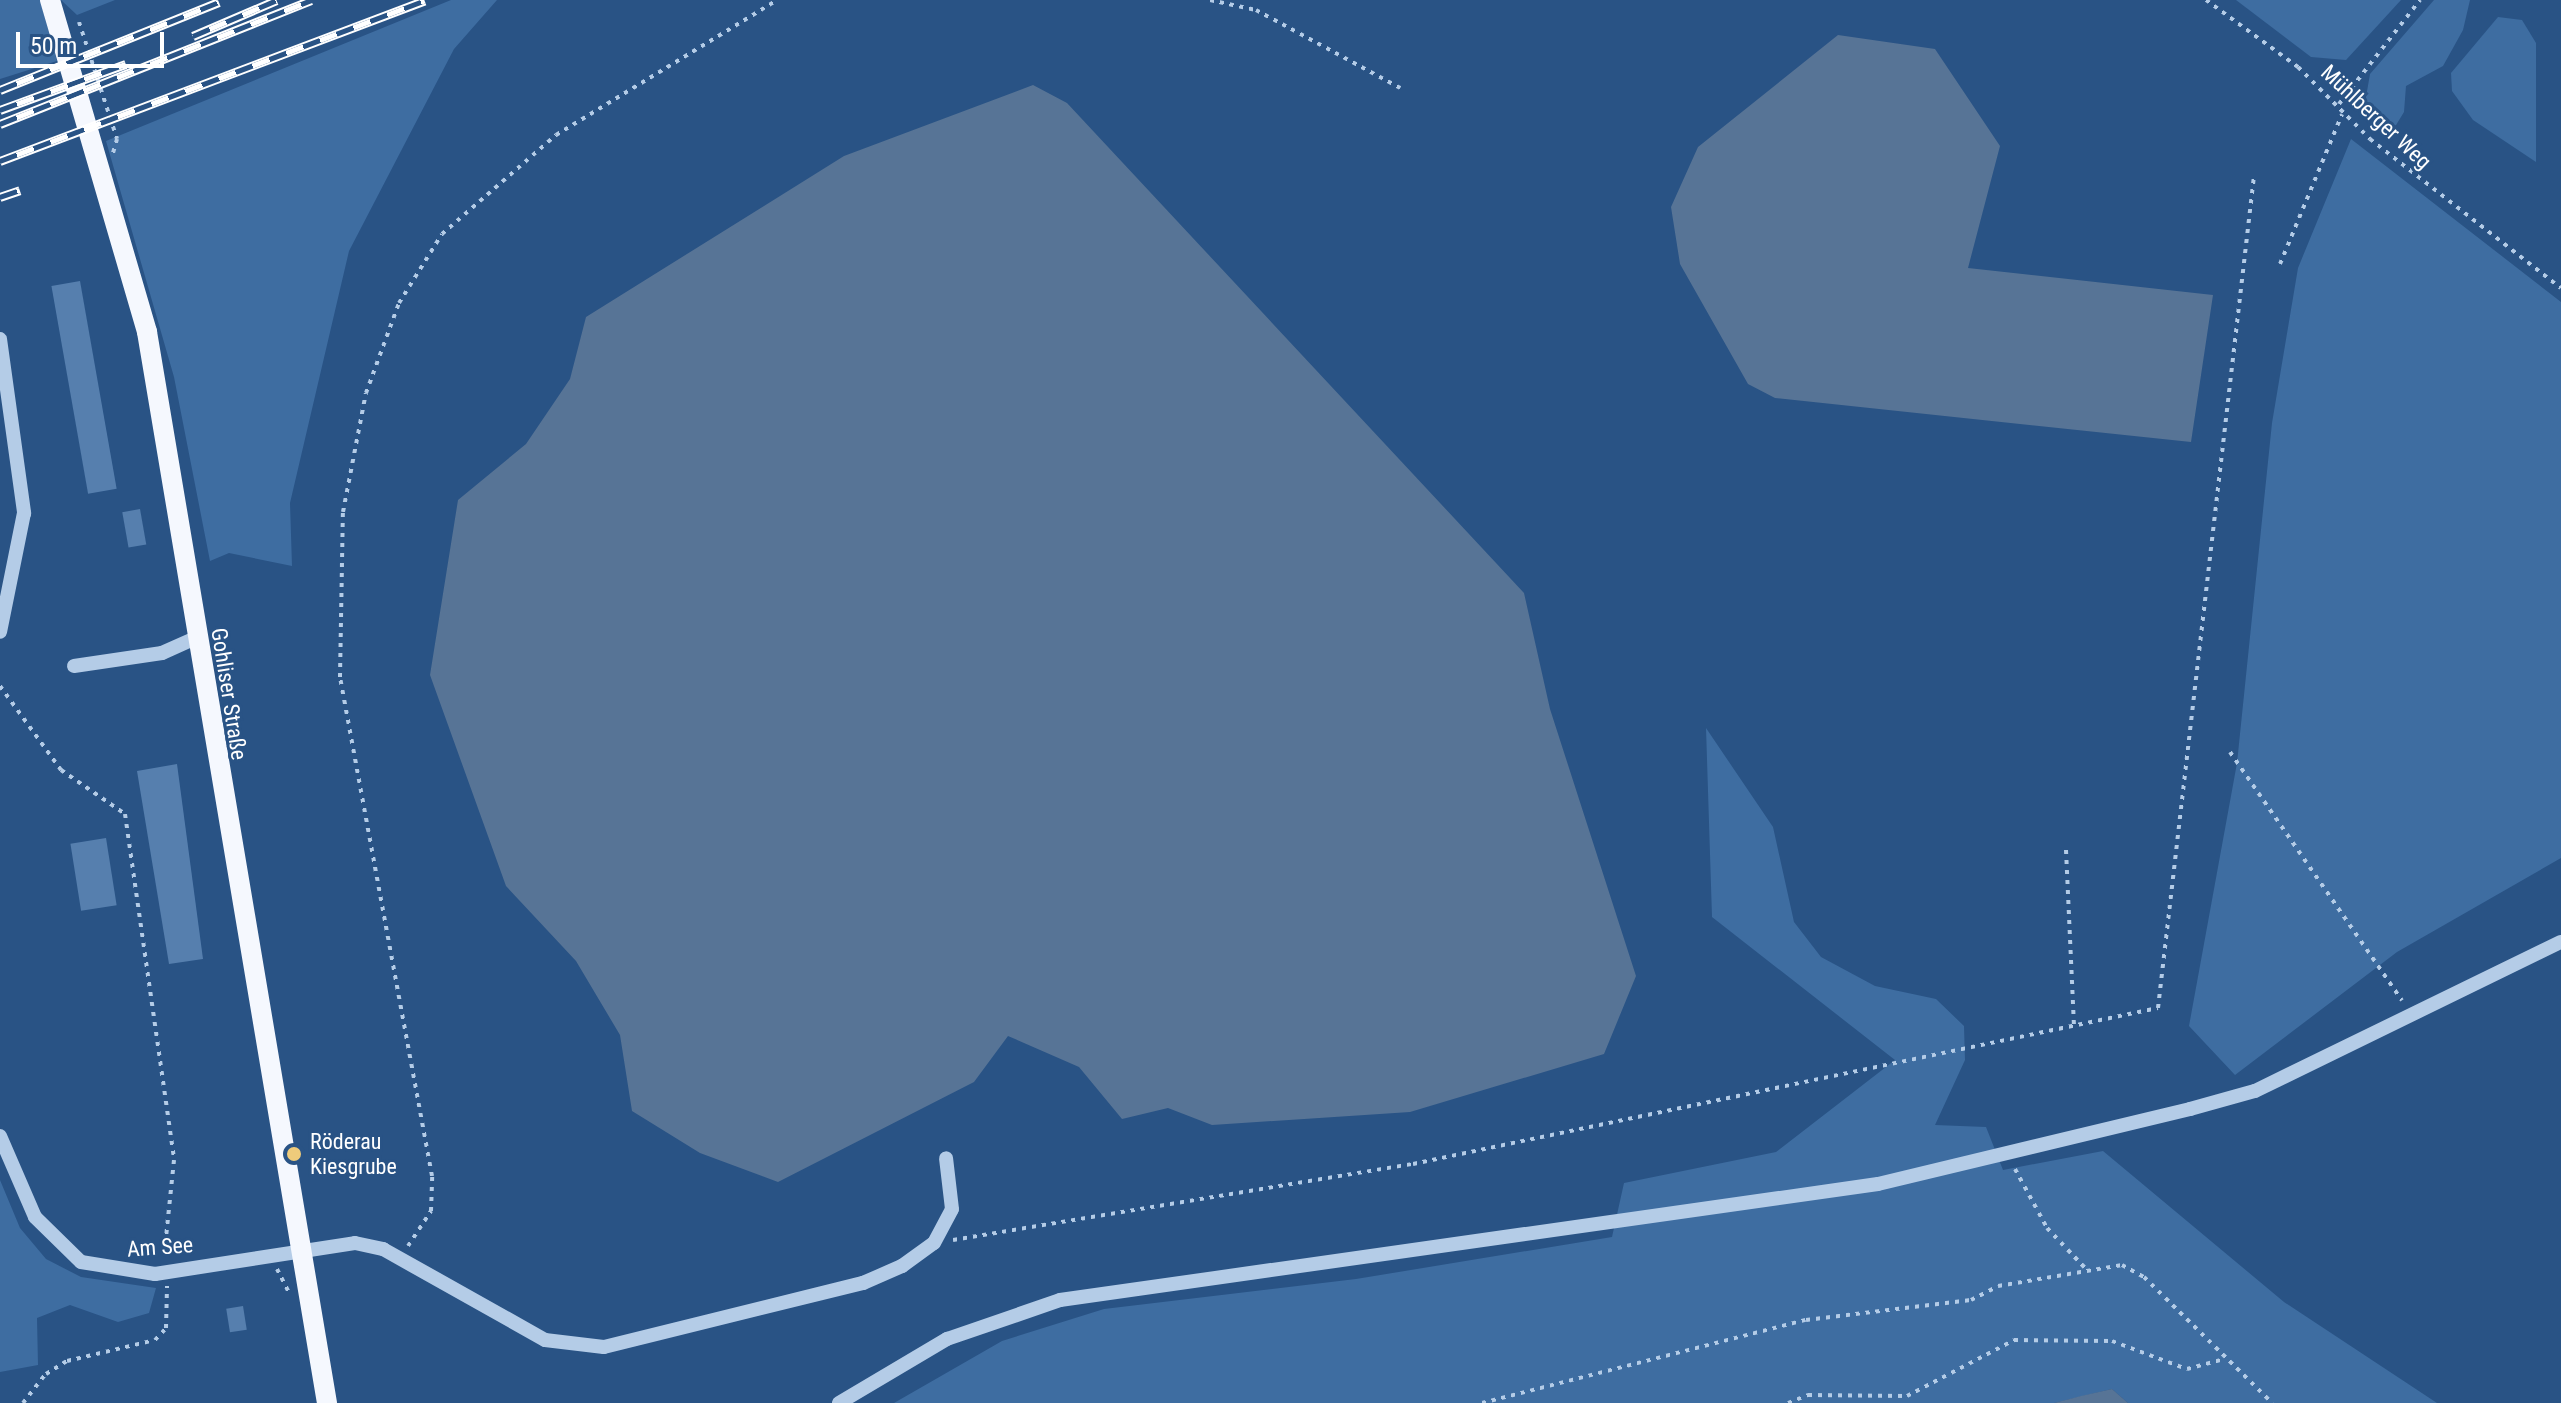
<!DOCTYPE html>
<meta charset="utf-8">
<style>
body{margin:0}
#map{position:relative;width:2561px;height:1403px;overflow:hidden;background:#295385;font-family:"Roboto Condensed",sans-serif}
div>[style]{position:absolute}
.green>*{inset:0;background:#3e6da1}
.water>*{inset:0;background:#577496}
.building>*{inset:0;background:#567fae;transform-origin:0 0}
.path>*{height:4px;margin-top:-2px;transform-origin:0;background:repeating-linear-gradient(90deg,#b4cce7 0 4px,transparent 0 10px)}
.minor>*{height:14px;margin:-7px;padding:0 7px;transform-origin:7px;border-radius:7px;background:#b4cce7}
.major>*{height:20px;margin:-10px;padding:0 10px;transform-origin:10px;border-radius:10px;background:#f5f8fe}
.rail>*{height:9px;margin-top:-4.5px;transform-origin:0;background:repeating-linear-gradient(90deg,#295385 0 18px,#fff 0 36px);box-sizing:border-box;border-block:2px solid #fff}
.dots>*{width:22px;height:22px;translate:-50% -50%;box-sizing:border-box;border:4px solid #295385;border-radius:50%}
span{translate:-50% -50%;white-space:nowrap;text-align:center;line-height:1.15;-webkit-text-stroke:6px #295385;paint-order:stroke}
.street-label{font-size:22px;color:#fff}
.poi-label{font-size:22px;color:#fff}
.left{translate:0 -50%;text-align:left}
.scale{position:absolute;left:16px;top:32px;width:148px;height:36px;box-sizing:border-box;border:4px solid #fff;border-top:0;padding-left:10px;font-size:24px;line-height:28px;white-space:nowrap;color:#fff;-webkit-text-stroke:6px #295385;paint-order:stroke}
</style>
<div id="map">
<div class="green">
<i style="clip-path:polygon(0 0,40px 0,57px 61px,0 79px)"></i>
<i style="clip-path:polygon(61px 0,115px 0,77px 15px)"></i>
<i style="clip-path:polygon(451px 0,497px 0,454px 49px,349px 251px,290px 503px,292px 566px,229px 553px,210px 561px,174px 377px,106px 141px)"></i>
<i style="clip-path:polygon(2236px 0,2401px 0,2346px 60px,2311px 57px)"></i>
<i style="clip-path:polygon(2434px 0,2470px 0,2463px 30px,2443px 66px,2406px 86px,2404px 112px,2390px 135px,2371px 120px,2365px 103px,2370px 74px)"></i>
<i style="clip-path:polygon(2498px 17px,2522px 20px,2536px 43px,2536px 162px,2473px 120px,2452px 91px,2451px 73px)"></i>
<i style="clip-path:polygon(2351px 139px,2561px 302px,2561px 858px,2397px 952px,2235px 1075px,2189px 1026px,2237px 763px,2272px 423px,2298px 268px)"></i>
<i style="clip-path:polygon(1706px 728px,1773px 827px,1794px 922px,1821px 957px,1875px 986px,1936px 999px,1964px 1026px,1965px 1060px,1935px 1125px,1986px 1127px,2003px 1170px,2103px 1151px,2284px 1302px,2437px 1403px,2128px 1403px,2112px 1389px,2054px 1403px,894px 1403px,1002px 1341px,1104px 1309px,1356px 1279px,1612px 1237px,1624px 1183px,1776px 1152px,1895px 1060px,1712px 917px)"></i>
<i style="clip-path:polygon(0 1180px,20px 1228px,46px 1259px,81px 1277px,156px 1288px,149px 1313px,118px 1322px,70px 1305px,37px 1318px,38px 1365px,0 1372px)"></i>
</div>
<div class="water">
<i style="clip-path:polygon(1838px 35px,1935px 49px,2000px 146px,1968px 268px,2213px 295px,2191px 442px,1775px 398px,1748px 384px,1680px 264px,1671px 207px,1698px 147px)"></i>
<i style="clip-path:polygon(1033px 85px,1067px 103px,1524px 593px,1550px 709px,1636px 976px,1604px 1054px,1410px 1112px,1212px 1125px,1168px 1108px,1122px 1119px,1079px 1067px,1008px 1036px,974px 1082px,778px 1182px,700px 1153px,632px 1111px,620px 1035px,576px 961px,506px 886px,430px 675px,458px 500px,526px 444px,570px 379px,586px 317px,844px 156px)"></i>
<i style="clip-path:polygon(2112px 1389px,2128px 1403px,2054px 1403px,2081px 1396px)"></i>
</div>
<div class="building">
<i style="left:80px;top:281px;width:211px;height:29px;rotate:80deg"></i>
<i style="left:140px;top:509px;width:36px;height:18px;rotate:80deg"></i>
<i style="clip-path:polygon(177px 764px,203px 959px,169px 964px,137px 771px)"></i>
<i style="left:106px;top:838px;width:68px;height:36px;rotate:81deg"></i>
<i style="left:243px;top:1306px;width:24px;height:17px;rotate:81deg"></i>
</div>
<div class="path">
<i style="left:1210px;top:0;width:47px;rotate:12.3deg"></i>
<i style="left:1256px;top:10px;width:164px;rotate:28.4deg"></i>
<i style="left:2206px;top:0;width:114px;rotate:36.1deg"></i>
<i style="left:2298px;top:67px;width:102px;rotate:45deg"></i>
<i style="left:2370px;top:139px;width:242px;rotate:38deg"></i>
<i style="left:79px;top:22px;width:123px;rotate:72deg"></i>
<i style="left:117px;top:139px;width:15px;rotate:106deg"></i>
<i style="left:2339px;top:104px;width:132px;rotate:-52.1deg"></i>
<i style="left:2280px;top:264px;width:162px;rotate:-67.5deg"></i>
<i style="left:0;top:686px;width:104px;rotate:54deg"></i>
<i style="left:61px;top:770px;width:78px;rotate:34.5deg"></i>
<i style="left:125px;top:814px;width:349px;rotate:81.9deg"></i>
<i style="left:174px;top:1160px;width:98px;rotate:95.9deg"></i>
<i style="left:2230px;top:752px;width:302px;rotate:55.3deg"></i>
<i style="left:2066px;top:850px;width:176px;rotate:87.4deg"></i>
<i style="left:2015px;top:1169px;width:67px;rotate:61.5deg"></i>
<i style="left:2047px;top:1228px;width:58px;rotate:46.4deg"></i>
<i style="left:953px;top:1240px;width:466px;rotate:-9.4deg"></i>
<i style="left:1413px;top:1164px;width:761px;rotate:-11.83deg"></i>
<i style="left:2158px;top:1008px;width:838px;rotate:-83.42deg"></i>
<i style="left:408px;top:1246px;width:42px;rotate:-56.7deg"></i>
<i style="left:431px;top:1211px;width:35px;rotate:-88deg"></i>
<i style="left:432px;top:1176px;width:507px;rotate:-100.45deg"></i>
<i style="left:340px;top:677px;width:165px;rotate:-89deg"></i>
<i style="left:343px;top:512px;width:121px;rotate:-79.1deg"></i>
<i style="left:366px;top:393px;width:96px;rotate:-69.9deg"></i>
<i style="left:399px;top:303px;width:81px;rotate:-58.1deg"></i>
<i style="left:442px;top:234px;width:151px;rotate:-41deg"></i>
<i style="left:556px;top:135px;width:259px;rotate:-31.4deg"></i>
<i style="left:277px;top:1269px;width:27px;rotate:63deg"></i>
<i style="left:23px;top:1403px;width:37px;rotate:-52deg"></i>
<i style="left:46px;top:1374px;width:25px;rotate:-32deg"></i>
<i style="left:67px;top:1361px;width:90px;rotate:-13.4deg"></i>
<i style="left:155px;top:1340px;width:16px;rotate:-47deg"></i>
<i style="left:166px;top:1328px;width:42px;rotate:-88.6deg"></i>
<i style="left:1482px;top:1403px;width:334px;rotate:-14.4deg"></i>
<i style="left:1806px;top:1320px;width:166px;rotate:-6.9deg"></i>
<i style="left:1971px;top:1300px;width:30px;rotate:-27deg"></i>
<i style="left:1998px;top:1286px;width:126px;rotate:-9.6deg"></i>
<i style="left:2122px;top:1265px;width:25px;rotate:29deg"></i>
<i style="left:2144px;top:1277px;width:180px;rotate:44.5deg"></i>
<i style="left:1788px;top:1403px;width:22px;rotate:-22deg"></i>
<i style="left:1808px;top:1395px;width:99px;rotate:0.6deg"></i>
<i style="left:1907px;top:1396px;width:121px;rotate:-27.6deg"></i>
<i style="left:2014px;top:1340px;width:98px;rotate:0.6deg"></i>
<i style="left:2112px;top:1341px;width:80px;rotate:20.5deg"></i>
<i style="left:2187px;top:1369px;width:39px;rotate:-15deg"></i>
</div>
<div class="minor">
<i style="left:0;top:339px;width:176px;rotate:82.1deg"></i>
<i style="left:24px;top:513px;width:121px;rotate:101.4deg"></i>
<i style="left:74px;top:666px;width:89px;rotate:-8.4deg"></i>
<i style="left:162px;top:653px;width:37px;rotate:-24deg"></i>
<i style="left:0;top:1136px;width:88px;rotate:66.6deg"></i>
<i style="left:35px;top:1217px;width:64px;rotate:44.4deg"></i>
<i style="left:81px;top:1262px;width:75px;rotate:9.2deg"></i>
<i style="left:155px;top:1274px;width:202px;rotate:-8.8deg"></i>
<i style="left:355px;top:1243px;width:29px;rotate:12deg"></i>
<i style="left:383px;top:1249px;width:186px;rotate:29.3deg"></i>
<i style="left:545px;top:1340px;width:59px;rotate:6.8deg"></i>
<i style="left:604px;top:1347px;width:267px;rotate:-13.9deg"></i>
<i style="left:863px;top:1283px;width:43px;rotate:-23.6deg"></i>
<i style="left:902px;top:1266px;width:39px;rotate:-36deg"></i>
<i style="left:934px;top:1243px;width:38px;rotate:-62deg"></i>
<i style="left:952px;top:1209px;width:51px;rotate:-96.7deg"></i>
<i style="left:839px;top:1403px;width:126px;rotate:-30.7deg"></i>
<i style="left:947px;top:1339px;width:120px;rotate:-19deg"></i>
<i style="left:1060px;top:1300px;width:826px;rotate:-8.07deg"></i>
<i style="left:1878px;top:1184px;width:321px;rotate:-13.5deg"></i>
<i style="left:2190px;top:1109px;width:67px;rotate:-15.5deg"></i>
<i style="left:2255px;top:1091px;width:340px;rotate:-26deg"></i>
</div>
<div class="major">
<i style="left:50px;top:0;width:346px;rotate:73.7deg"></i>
<i style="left:147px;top:332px;width:1086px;rotate:80.46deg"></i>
</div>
<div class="rail">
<i style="left:193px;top:36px;width:91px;rotate:-23.2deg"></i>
<i style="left:0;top:90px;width:236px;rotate:-21.9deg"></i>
<i style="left:0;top:110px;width:134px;rotate:-20.1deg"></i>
<i style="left:0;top:124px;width:335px;rotate:-21.7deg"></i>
<i style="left:0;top:161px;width:454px;rotate:-20.7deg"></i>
<i style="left:0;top:197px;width:21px;rotate:-19deg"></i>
</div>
<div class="dots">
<i style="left:294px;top:1154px;background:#eecb7b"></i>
</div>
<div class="street-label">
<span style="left:2376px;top:117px;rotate:43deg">Mühlberger Weg</span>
<span style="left:229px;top:694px;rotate:81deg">Gohliser Straße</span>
<span style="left:160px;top:1247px;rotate:-4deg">Am See</span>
</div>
<div class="poi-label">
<span class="left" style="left:310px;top:1154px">Röderau<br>Kiesgrube</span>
</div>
<div class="scale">50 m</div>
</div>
